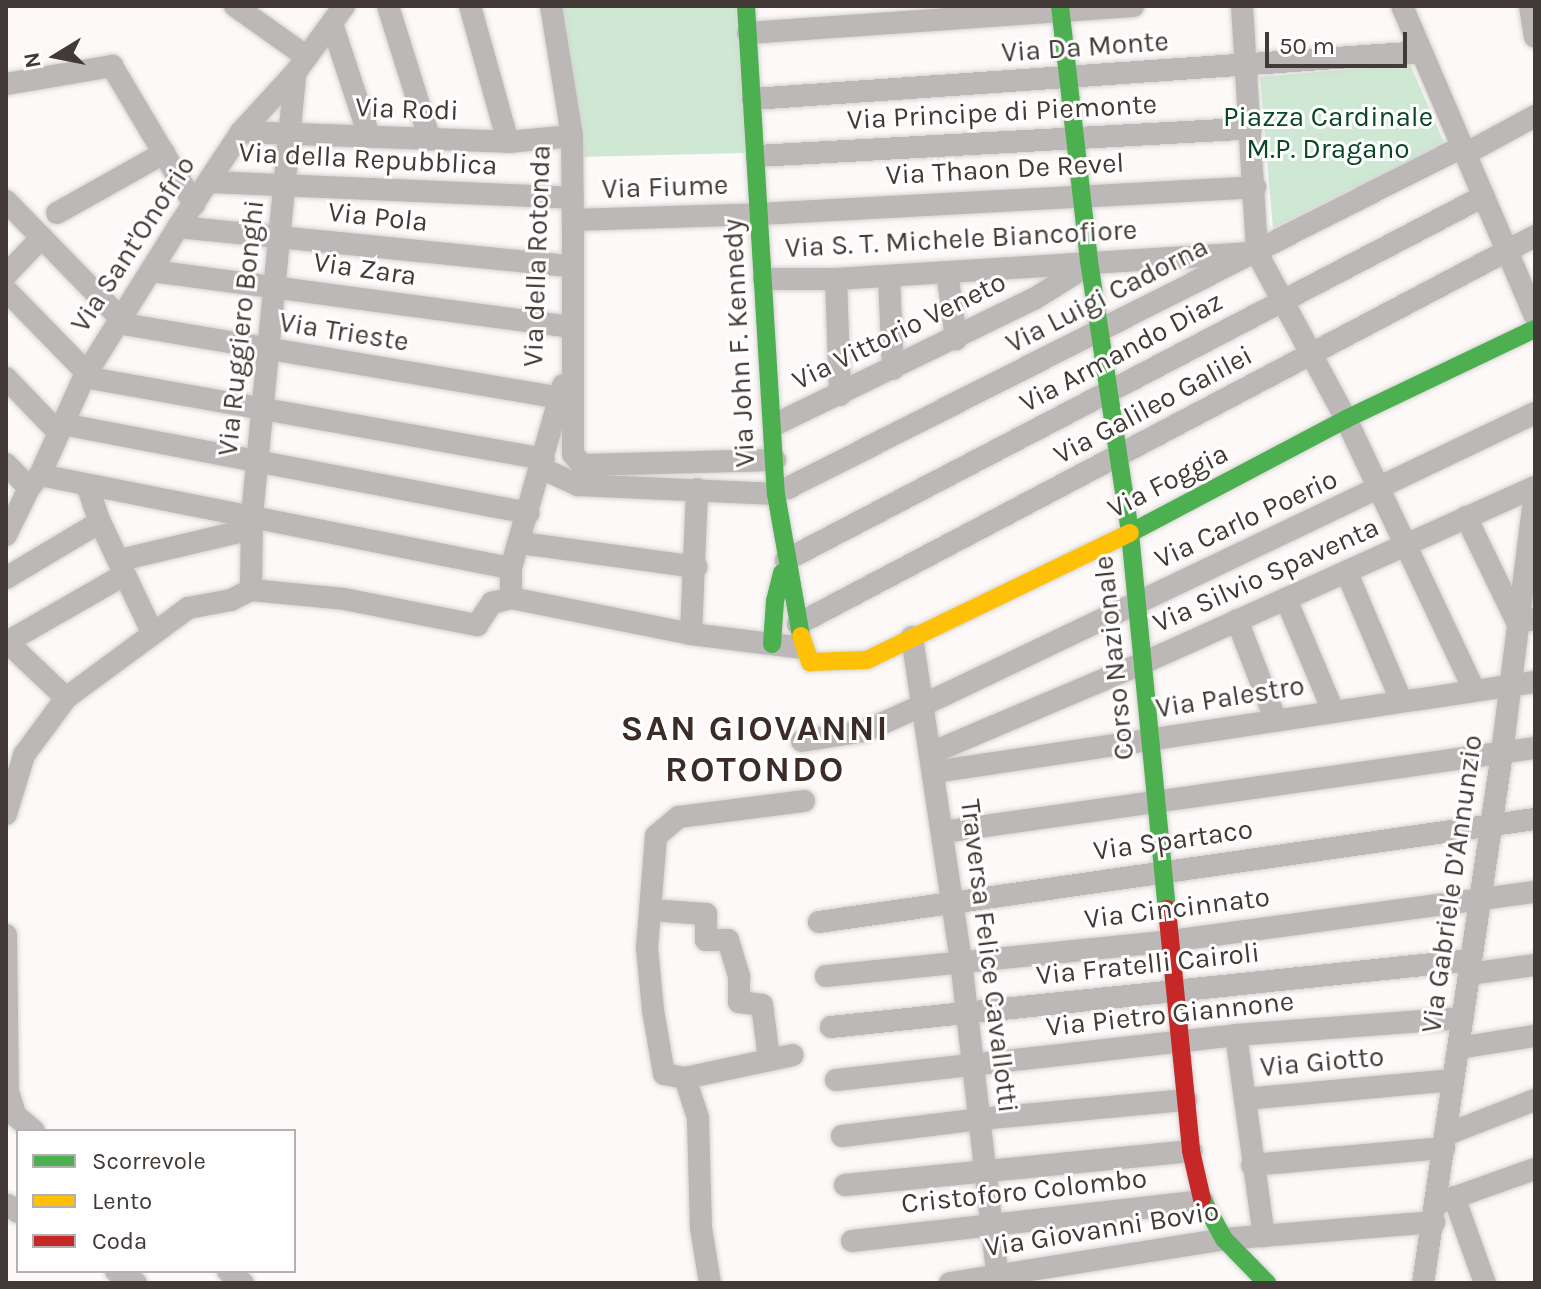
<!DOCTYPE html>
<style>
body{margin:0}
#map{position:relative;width:1541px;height:1289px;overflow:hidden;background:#fcf9f8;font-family:Karla,sans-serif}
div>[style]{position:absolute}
.green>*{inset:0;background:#cee8d3}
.roads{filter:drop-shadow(0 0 2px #d6d3d2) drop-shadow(0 0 2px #d6d3d2)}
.street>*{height:22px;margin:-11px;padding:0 11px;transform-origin:11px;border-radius:11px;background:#bbb8b7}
.fast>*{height:18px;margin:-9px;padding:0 9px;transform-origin:9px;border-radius:9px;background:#4caf50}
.slow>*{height:18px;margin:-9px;padding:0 9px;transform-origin:9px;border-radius:9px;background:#ffc107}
.jam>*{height:18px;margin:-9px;padding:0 9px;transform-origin:9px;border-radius:9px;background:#c62828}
span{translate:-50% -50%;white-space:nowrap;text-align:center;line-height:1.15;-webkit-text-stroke:6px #fff;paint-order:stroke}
.street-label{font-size:28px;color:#423a37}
.park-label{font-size:28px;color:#0a4825}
.district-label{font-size:36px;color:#3c2c27;font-weight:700;letter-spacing:2px}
.frame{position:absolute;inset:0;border:8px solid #423a37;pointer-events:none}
.legend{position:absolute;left:16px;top:1129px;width:280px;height:144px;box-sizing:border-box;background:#fff;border:2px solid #b3b0af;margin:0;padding:10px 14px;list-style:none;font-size:24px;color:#423a37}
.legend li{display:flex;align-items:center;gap:16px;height:40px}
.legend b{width:40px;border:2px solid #b3b0af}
.north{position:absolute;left:16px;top:16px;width:80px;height:80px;-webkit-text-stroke:6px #fff;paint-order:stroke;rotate:260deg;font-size:22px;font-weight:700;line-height:32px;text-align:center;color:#423a37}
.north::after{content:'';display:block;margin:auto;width:28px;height:36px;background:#423a37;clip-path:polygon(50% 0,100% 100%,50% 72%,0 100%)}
.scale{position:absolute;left:1265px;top:32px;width:142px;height:36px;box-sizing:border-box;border:4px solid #423a37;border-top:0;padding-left:10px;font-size:24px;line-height:28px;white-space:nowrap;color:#423a37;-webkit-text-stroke:6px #fff;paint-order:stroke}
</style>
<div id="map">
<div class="green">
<i style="clip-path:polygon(550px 6px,736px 6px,746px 153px,577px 157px)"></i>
<i style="clip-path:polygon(1410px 64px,1445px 145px,1273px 229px,1260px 77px)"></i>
</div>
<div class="roads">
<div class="street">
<i style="left:235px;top:6px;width:88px;rotate:35.3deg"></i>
<i style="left:388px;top:6px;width:140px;rotate:72.6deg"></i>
<i style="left:470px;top:6px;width:141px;rotate:74.4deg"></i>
<i style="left:551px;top:6px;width:132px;rotate:80.8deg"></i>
<i style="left:572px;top:136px;width:95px;rotate:89.4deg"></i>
<i style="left:1242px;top:6px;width:247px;rotate:86.5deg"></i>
<i style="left:1257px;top:253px;width:188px;rotate:61.8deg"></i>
<i style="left:1346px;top:419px;width:300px;rotate:64.7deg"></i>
<i style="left:1402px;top:6px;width:338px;rotate:66.8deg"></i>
<i style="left:1530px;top:6px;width:31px;rotate:81deg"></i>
<i style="left:332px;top:24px;width:118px;rotate:71.7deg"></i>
<i style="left:748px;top:33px;width:386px;rotate:-4deg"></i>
<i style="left:6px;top:84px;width:108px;rotate:-9.6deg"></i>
<i style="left:112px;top:66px;width:161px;rotate:59.3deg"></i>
<i style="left:753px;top:99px;width:670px;rotate:-4.02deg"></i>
<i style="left:241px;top:132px;width:267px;rotate:2.1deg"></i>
<i style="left:508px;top:142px;width:64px;rotate:-5.4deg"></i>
<i style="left:1465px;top:154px;width:80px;rotate:-28.5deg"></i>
<i style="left:757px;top:156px;width:495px;rotate:-3.2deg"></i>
<i style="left:210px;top:182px;width:363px;rotate:2.5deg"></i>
<i style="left:6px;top:201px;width:163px;rotate:45.7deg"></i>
<i style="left:57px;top:213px;width:123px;rotate:-29.3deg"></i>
<i style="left:178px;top:227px;width:396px;rotate:5.7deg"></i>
<i style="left:152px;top:271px;width:422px;rotate:7.6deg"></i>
<i style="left:947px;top:272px;width:68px;rotate:82.3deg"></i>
<i style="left:6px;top:275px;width:52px;rotate:-46.5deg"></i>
<i style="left:889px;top:276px;width:93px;rotate:87.5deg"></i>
<i style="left:764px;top:279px;width:72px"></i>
<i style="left:836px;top:279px;width:411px;rotate:-3.6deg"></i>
<i style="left:836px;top:279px;width:116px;rotate:88deg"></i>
<i style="left:6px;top:290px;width:116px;rotate:45.7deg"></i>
<i style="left:117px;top:323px;width:451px;rotate:9.6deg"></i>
<i style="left:84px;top:377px;width:467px;rotate:10.1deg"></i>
<i style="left:6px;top:378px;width:75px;rotate:46.1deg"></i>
<i style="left:62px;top:424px;width:475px;rotate:10.8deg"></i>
<i style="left:774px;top:425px;width:289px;rotate:-25.9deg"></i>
<i style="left:1034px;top:299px;width:66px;rotate:-32deg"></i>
<i style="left:775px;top:460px;width:193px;rotate:178.5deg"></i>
<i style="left:582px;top:465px;width:14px;rotate:-129deg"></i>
<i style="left:573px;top:454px;width:234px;rotate:-90deg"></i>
<i style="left:573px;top:220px;width:187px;rotate:-1.8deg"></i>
<i style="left:760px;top:214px;width:496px;rotate:-3.1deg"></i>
<i style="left:6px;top:464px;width:33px;rotate:46deg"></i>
<i style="left:541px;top:468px;width:41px;rotate:24.7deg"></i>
<i style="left:578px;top:485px;width:198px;rotate:2.6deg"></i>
<i style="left:40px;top:475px;width:480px;rotate:11.2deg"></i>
<i style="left:87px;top:485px;width:39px;rotate:71deg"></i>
<i style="left:100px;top:522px;width:124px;rotate:64.7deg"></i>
<i style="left:776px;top:488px;width:12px"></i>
<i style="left:788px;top:488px;width:755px;rotate:-26.84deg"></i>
<i style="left:1466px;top:517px;width:117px;rotate:64.1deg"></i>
<i style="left:1517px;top:622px;width:18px;rotate:-9deg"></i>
<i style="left:6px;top:535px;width:52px;rotate:-63.9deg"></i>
<i style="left:29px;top:488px;width:17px;rotate:-50deg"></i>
<i style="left:40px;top:475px;width:107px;rotate:-65.8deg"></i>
<i style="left:84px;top:377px;width:177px;rotate:-57.9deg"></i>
<i style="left:178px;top:227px;width:114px;rotate:-56.4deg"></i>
<i style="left:241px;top:132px;width:80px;rotate:-47.5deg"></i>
<i style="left:295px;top:73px;width:83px;rotate:-53.8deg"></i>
<i style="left:521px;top:543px;width:177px;rotate:7.8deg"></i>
<i style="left:120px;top:560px;width:135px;rotate:-13.3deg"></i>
<i style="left:786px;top:560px;width:787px;rotate:-27.54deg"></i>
<i style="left:1347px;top:573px;width:138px;rotate:67deg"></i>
<i style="left:6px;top:578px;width:109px;rotate:-30.8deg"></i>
<i style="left:251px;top:590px;width:75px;rotate:-89.2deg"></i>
<i style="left:252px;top:515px;width:444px;rotate:-84.4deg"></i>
<i style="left:511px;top:598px;width:30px;rotate:-90deg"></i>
<i style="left:511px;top:568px;width:190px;rotate:-74.1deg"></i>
<i style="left:1286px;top:599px;width:121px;rotate:67.2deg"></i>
<i style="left:1237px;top:620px;width:108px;rotate:68.9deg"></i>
<i style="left:798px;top:624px;width:833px;rotate:-27.76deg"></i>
<i style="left:691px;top:634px;width:145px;rotate:-87.6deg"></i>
<i style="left:912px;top:637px;width:328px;rotate:81.4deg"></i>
<i style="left:961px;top:961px;width:324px;rotate:83.4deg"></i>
<i style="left:6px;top:641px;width:83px;rotate:43.5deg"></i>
<i style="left:7px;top:642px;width:135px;rotate:-29.8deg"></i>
<i style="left:802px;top:741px;width:64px;rotate:-9deg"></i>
<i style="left:865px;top:731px;width:64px;rotate:-24.1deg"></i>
<i style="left:923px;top:705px;width:678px;rotate:-25.51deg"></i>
<i style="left:931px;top:753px;width:230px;rotate:-23deg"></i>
<i style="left:1143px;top:663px;width:430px;rotate:-24.2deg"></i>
<i style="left:934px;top:772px;width:608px;rotate:-8.52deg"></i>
<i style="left:6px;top:814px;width:62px;rotate:-73deg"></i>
<i style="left:24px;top:755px;width:71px;rotate:-53.6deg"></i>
<i style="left:66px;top:698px;width:152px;rotate:-36.4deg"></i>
<i style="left:188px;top:608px;width:44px;rotate:-10.5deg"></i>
<i style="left:231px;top:600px;width:22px;rotate:-27deg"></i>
<i style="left:251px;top:590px;width:93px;rotate:5.5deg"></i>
<i style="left:344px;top:599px;width:136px;rotate:11.1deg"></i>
<i style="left:477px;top:625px;width:27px;rotate:-56deg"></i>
<i style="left:492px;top:603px;width:20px;rotate:-15deg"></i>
<i style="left:511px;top:598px;width:184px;rotate:11.3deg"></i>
<i style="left:691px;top:634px;width:113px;rotate:7.1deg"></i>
<i style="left:943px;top:832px;width:598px;rotate:-8.08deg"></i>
<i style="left:650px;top:910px;width:56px;rotate:4.1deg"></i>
<i style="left:706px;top:914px;width:26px;rotate:90deg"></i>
<i style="left:706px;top:940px;width:22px"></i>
<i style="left:728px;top:940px;width:39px;rotate:73deg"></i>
<i style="left:739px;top:977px;width:25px;rotate:90deg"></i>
<i style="left:739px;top:1002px;width:23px;rotate:7deg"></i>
<i style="left:762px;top:1005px;width:53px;rotate:82.5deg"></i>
<i style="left:819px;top:922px;width:723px;rotate:-8.19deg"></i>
<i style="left:6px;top:935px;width:157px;rotate:89.3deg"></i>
<i style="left:8px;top:1092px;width:25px;rotate:72deg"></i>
<i style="left:16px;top:1116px;width:23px;rotate:40deg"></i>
<i style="left:1469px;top:974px;width:67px;rotate:-7.8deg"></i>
<i style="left:826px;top:976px;width:347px;rotate:-5.8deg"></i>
<i style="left:1171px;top:941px;width:367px;rotate:-7.7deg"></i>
<i style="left:831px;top:1027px;width:643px;rotate:-5.98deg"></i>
<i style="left:1236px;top:1035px;width:203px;rotate:82.1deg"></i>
<i style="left:1459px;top:1048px;width:77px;rotate:-9deg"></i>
<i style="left:685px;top:1078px;width:110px;rotate:-12deg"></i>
<i style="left:836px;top:1080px;width:403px;rotate:-6.4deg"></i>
<i style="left:1236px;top:1035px;width:227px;rotate:-4.3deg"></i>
<i style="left:1245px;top:1099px;width:209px;rotate:-5.2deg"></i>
<i style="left:1445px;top:1135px;width:97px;rotate:-21.3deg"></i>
<i style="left:842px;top:1136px;width:139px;rotate:-7deg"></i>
<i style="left:980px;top:1119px;width:207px;rotate:-5.3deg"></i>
<i style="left:1252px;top:1165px;width:193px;rotate:-5.1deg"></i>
<i style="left:845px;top:1185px;width:348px;rotate:-5.6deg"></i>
<i style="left:1454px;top:1197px;width:91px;rotate:70.2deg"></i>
<i style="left:1436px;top:1204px;width:105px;rotate:-19.5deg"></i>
<i style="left:8px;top:1205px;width:12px;rotate:35deg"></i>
<i style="left:852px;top:1241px;width:353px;rotate:-6.5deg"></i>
<i style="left:116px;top:1271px;width:23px;rotate:31deg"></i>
<i style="left:228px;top:1271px;width:19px;rotate:39deg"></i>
<i style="left:710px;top:1283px;width:56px;rotate:-99.3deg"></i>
<i style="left:701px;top:1228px;width:110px;rotate:-91.6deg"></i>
<i style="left:698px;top:1118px;width:42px;rotate:-108deg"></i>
<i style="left:685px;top:1078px;width:21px;rotate:-169deg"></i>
<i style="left:664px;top:1074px;width:65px;rotate:-99.8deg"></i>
<i style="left:653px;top:1010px;width:62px;rotate:-95.5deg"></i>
<i style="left:647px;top:948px;width:112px;rotate:-85.4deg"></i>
<i style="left:656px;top:836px;width:30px;rotate:-40deg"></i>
<i style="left:679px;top:817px;width:126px;rotate:-7.3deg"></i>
<i style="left:950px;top:1283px;width:278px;rotate:-9.1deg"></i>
<i style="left:1224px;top:1239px;width:211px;rotate:-4.6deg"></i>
<i style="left:1423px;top:1283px;width:536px;rotate:-81.52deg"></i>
<i style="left:1502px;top:753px;width:263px;rotate:-82.8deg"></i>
</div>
<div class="fast">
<i style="left:746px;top:6px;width:489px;rotate:86.5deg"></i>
<i style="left:776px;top:494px;width:144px;rotate:80deg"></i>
<i style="left:1060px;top:6px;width:257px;rotate:83.5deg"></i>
<i style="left:1089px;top:261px;width:275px;rotate:81.4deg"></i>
<i style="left:1130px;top:533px;width:378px;rotate:84.4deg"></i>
<i style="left:1130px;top:533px;width:244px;rotate:-27.8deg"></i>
<i style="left:1346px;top:419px;width:209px;rotate:-25.5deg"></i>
<i style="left:772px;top:644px;width:43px;rotate:-86deg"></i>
<i style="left:775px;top:601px;width:29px;rotate:-76deg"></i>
<i style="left:1202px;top:1199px;width:46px;rotate:61.2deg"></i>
<i style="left:1224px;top:1239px;width:62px;rotate:45.7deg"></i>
</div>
<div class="slow">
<i style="left:801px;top:636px;width:28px;rotate:71deg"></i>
<i style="left:810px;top:662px;width:57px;rotate:-2deg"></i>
<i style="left:867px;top:660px;width:292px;rotate:-25.8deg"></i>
</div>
<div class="jam">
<i style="left:1167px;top:909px;width:243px;rotate:84.3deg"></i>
<i style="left:1191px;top:1151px;width:49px;rotate:77.1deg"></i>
</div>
</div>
<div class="street-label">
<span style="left:1085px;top:47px;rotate:-4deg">Via Da Monte</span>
<span style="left:407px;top:109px;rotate:2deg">Via Rodi</span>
<span style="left:1002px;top:112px;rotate:-3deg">Via Principe di Piemonte</span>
<span style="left:368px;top:159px;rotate:3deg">Via della Repubblica</span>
<span style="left:1005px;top:169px;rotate:-3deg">Via Thaon De Revel</span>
<span style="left:665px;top:187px;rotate:-2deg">Via Fiume</span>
<span style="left:378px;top:217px;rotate:6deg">Via Pola</span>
<span style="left:961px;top:239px;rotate:-3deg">Via S. T. Michele Biancofiore</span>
<span style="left:133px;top:244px;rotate:-57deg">Via Sant'Onofrio</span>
<span style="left:537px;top:256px;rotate:-88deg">Via della Rotonda</span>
<span style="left:365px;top:269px;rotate:8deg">Via Zara</span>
<span style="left:1107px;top:295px;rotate:-27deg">Via Luigi Cadorna</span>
<span style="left:241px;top:328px;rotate:-84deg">Via Ruggiero Bonghi</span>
<span style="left:899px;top:331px;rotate:-26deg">Via Vittorio Veneto</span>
<span style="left:344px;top:332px;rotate:9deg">Via Trieste</span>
<span style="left:739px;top:343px;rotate:-93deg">Via John F. Kennedy</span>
<span style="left:1121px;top:352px;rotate:-28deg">Via Armando Diaz</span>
<span style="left:1153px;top:405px;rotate:-28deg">Via Galileo Galilei</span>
<span style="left:1168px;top:481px;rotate:-27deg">Via Foggia</span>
<span style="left:1246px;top:519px;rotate:-25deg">Via Carlo Poerio</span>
<span style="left:1266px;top:575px;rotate:-24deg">Via Silvio Spaventa</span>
<span style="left:1114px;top:658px;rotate:-96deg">Corso Nazionale</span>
<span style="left:1230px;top:697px;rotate:-9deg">Via Palestro</span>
<span style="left:1173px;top:840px;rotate:-8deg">Via Spartaco</span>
<span style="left:1452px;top:884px;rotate:-82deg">Via Gabriele D'Annunzio</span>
<span style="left:1177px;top:908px;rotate:-7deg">Via Cincinnato</span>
<span style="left:989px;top:956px;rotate:83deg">Traversa Felice Cavallotti</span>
<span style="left:1148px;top:964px;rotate:-6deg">Via Fratelli Cairoli</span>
<span style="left:1170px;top:1014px;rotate:-6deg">Via Pietro Giannone</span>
<span style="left:1322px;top:1062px;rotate:-5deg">Via Giotto</span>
<span style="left:1024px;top:1191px;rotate:-6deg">Cristoforo Colombo</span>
<span style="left:1102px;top:1229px;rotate:-9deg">Via Giovanni Bovio</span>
</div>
<div class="park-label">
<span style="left:1328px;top:133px">Piazza Cardinale<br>M.P. Dragano</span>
</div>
<div class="district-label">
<span style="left:755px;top:749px">SAN GIOVANNI<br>ROTONDO</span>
</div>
<div class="frame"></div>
<ul class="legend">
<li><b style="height:10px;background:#4caf50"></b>Scorrevole</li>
<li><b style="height:10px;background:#ffc107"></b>Lento</li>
<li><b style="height:10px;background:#c62828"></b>Coda</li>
</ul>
<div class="north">N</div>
<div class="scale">50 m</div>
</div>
